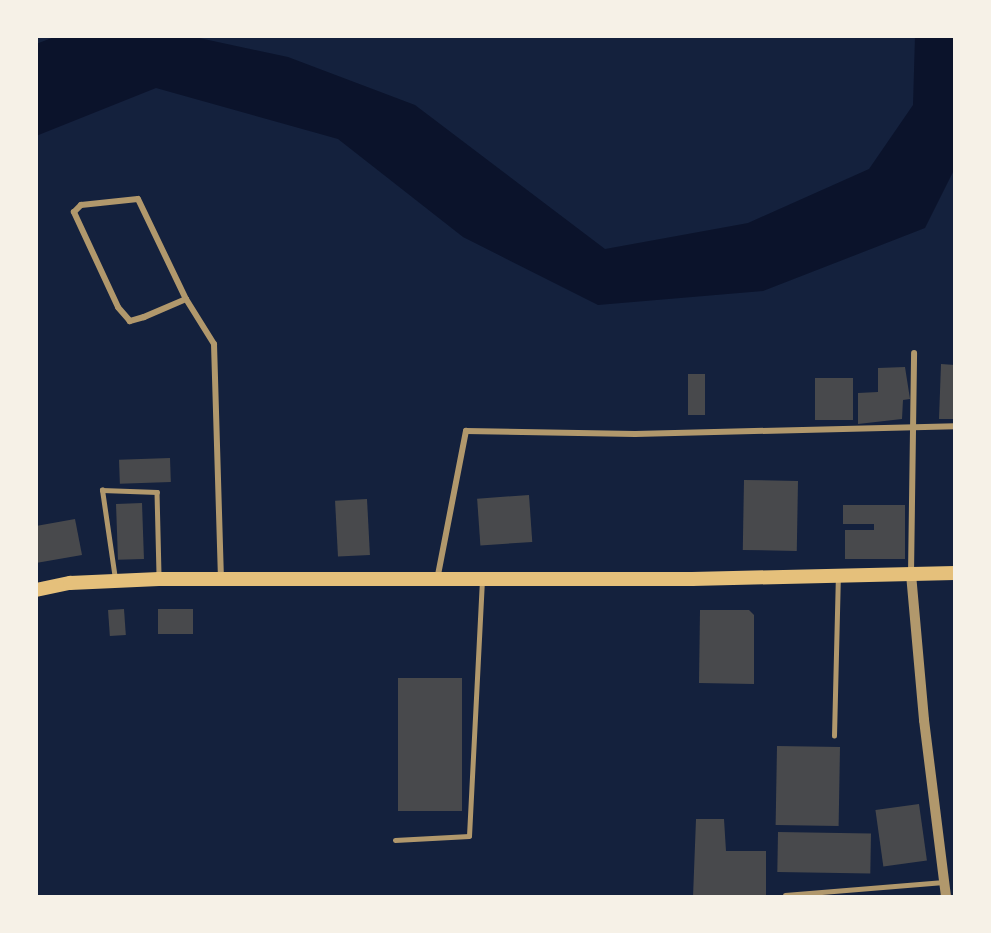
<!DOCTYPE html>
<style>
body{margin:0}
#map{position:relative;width:991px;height:933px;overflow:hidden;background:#14213d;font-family:"Archivo Narrow",sans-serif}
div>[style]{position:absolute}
.water>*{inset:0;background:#0b132b}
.building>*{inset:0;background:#48494c;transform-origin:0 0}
.service>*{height:4.5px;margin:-2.25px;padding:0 2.25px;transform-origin:2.25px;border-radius:2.25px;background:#b1986c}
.minor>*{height:6px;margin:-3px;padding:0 3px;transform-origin:3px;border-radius:3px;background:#b1986c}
.tertiary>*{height:10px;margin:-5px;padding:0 5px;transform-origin:5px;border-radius:5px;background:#b1986c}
.primary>*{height:14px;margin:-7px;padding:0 7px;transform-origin:7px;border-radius:7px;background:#e5c07b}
span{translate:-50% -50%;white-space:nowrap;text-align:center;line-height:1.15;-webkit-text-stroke:6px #f6f1e7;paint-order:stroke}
.frame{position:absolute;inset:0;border:38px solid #f6f1e7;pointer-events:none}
</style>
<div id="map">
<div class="water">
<i style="clip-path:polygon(57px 36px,190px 36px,288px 57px,415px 105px,605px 249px,748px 223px,869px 169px,913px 105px,915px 36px,955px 36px,955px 168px,925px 228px,763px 291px,598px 305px,463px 237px,338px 139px,156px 88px,36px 136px,36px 44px)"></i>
</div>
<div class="building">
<i style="clip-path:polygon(941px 364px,955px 365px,955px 419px,939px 419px)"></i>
<i style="clip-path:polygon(905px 367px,910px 399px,903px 400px,902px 419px,858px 424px,858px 393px,878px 392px,878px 368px)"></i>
<i style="left:688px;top:374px;width:17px;height:41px"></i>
<i style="left:815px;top:378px;width:38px;height:42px"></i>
<i style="left:170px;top:458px;width:24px;height:51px;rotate:88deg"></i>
<i style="left:744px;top:480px;width:54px;height:70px;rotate:1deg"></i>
<i style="left:529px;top:495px;width:47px;height:52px;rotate:86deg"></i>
<i style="left:367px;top:499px;width:56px;height:32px;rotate:87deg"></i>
<i style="left:142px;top:503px;width:56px;height:26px;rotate:88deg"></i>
<i style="clip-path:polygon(843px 505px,905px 505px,905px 559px,845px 559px,845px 530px,874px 530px,874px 524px,843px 524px)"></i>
<i style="clip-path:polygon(75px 519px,82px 555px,36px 563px,36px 526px)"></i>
<i style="left:124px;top:609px;width:26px;height:16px;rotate:86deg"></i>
<i style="left:193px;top:609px;width:25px;height:35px;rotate:90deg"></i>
<i style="clip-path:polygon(700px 610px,749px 610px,754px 615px,754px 684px,699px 683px)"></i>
<i style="left:398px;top:678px;width:64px;height:133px"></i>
<i style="left:777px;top:746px;width:63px;height:79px;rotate:1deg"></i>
<i style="left:919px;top:804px;width:57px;height:44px;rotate:82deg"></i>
<i style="clip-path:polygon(696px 819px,724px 819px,726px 851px,766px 851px,766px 897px,693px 897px)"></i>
<i style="left:778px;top:832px;width:93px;height:40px;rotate:1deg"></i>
</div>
<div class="service">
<i style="left:115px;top:579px;width:90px;rotate:-98.3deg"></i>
<i style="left:102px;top:490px;width:55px;rotate:2.1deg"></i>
<i style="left:157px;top:492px;width:84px;rotate:88.6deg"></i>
<i style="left:834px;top:736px;width:159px;rotate:-88.6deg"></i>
<i style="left:395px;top:840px;width:74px;rotate:-3.1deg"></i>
<i style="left:469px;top:836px;width:256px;rotate:-87.1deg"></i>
<i style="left:785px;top:895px;width:159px;rotate:-4.7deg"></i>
</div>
<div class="minor">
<i style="left:186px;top:299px;width:46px;rotate:156.8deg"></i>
<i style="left:144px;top:317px;width:15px;rotate:164deg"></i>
<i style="left:130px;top:321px;width:18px;rotate:-131deg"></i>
<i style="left:118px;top:307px;width:105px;rotate:-114.9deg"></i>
<i style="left:74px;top:212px;width:10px;rotate:-45deg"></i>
<i style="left:81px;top:205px;width:57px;rotate:-6deg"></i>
<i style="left:138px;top:199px;width:111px;rotate:64.4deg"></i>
<i style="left:186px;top:299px;width:53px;rotate:58.1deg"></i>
<i style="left:214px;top:344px;width:235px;rotate:88.3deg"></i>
<i style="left:911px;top:574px;width:221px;rotate:-89.2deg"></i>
<i style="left:437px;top:580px;width:152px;rotate:-79deg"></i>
<i style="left:466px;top:431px;width:169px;rotate:1deg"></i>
<i style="left:635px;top:434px;width:320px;rotate:-1.4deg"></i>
</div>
<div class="tertiary">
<i style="left:911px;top:574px;width:147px;rotate:84.9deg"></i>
<i style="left:924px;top:720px;width:178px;rotate:82.9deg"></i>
</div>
<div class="primary">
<i style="left:36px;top:590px;width:35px;rotate:-12deg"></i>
<i style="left:70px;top:583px;width:89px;rotate:-2.6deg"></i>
<i style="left:159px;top:579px;width:533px"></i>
<i style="left:692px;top:579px;width:263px;rotate:-1.3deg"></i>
</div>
<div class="frame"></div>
</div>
